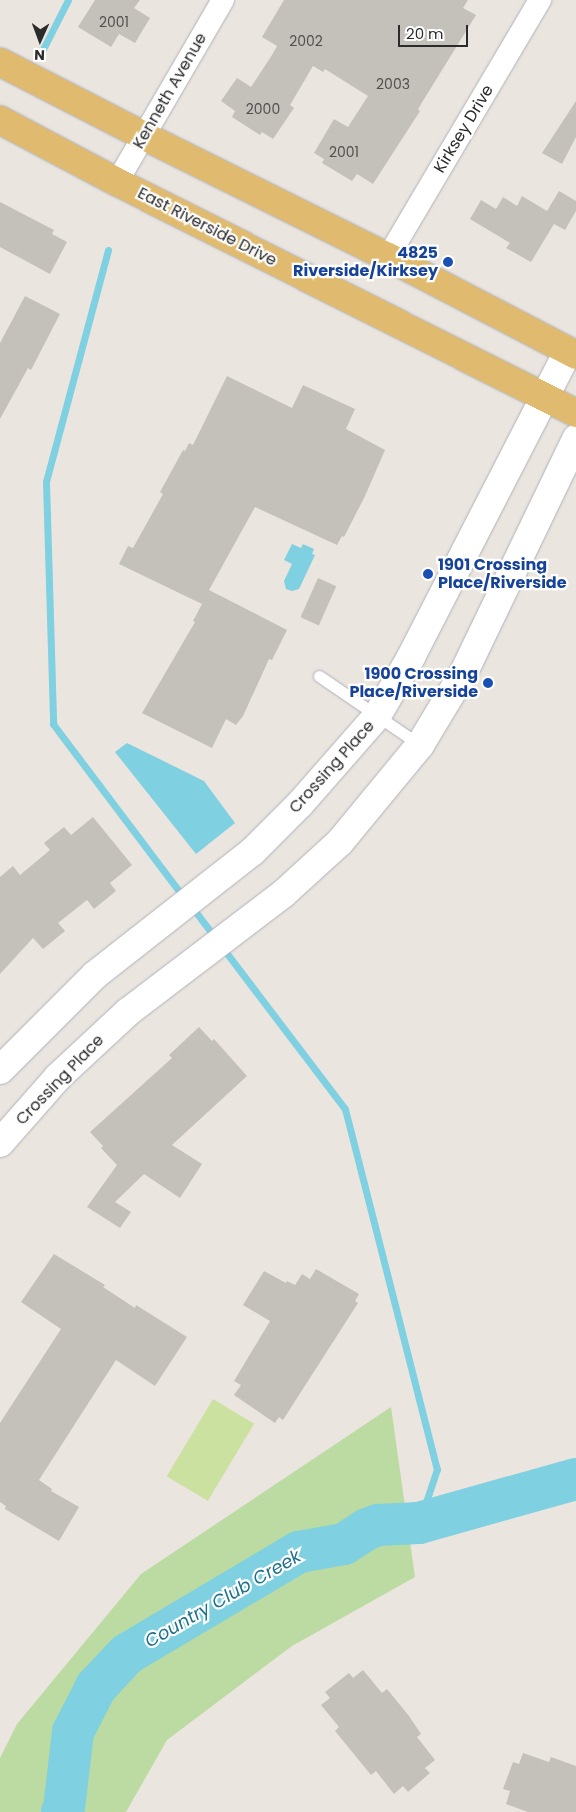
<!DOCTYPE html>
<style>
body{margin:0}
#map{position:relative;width:576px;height:1812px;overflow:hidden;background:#ebe5df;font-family:Poppins,sans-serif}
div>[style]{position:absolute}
.green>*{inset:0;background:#bbdba2}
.pitch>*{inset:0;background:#cbe19f;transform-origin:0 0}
.water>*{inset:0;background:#7fd0e0}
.stream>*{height:7px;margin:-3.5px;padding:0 3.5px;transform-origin:3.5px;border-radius:3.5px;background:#7fd0e0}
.river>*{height:42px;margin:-21px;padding:0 21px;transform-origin:21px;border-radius:21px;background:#7fd0e0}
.building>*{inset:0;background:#c4c0ba;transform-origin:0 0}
.roads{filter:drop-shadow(0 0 1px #afb2ba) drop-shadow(0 0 1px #afb2ba)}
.lane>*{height:11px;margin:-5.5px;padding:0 5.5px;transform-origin:5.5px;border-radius:5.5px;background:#fff}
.street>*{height:22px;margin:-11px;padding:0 11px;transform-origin:11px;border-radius:11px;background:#fff}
.secondary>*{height:28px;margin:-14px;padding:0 14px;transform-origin:14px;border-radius:14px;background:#fff}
.primary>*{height:28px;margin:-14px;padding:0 14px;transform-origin:14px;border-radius:14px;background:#e0bb6f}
.dots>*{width:14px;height:14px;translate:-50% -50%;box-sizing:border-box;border:2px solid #fff;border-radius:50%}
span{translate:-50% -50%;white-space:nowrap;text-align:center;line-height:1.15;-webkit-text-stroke:4.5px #fff;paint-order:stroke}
.number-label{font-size:14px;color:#51504f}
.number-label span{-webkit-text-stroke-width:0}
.street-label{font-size:16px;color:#2b2b2b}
.transit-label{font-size:16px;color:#164399;font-weight:700}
.right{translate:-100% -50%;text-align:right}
.left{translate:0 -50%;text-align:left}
.water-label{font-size:18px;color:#1e718c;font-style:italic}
.north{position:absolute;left:15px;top:15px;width:50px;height:50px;-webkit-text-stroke:4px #fff;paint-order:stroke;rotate:182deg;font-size:14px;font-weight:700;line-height:20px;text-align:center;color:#2b2b2b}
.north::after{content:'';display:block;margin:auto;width:18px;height:22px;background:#2b2b2b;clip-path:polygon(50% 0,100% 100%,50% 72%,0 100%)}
.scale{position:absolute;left:398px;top:25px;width:70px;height:22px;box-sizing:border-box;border:2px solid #2b2b2b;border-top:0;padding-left:6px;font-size:15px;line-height:18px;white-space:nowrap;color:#2b2b2b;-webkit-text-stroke:4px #fff;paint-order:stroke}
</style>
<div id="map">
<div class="green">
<i style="clip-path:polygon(391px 1407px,415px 1577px,292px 1646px,167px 1740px,126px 1812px,0 1812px,0 1758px,17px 1724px,141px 1574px)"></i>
</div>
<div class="pitch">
<i style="left:213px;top:1399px;width:48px;height:90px;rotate:31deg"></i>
</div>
<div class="water">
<i style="clip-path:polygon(292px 544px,301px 548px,303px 544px,314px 549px,312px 554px,315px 555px,299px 589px,292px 591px,286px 589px,284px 581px,292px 564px,284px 560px)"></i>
<i style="clip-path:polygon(127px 743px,204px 781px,235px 823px,196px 854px,115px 752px)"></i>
</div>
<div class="stream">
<i style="left:40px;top:55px;width:62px;rotate:-63deg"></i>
<i style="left:108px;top:250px;width:240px;rotate:105deg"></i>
<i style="left:46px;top:482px;width:242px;rotate:88.3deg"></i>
<i style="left:53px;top:724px;width:219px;rotate:53deg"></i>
<i style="left:192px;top:907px;width:40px;rotate:53deg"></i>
<i style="left:222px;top:947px;width:203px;rotate:52.8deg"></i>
<i style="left:345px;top:1109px;width:372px;rotate:75.7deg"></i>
<i style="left:437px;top:1469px;width:57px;rotate:108.4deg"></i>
</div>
<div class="river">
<i style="left:62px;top:1812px;width:4px;rotate:-63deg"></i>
<i style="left:64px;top:1808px;width:77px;rotate:-83.2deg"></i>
<i style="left:73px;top:1732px;width:51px;rotate:-62.9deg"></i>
<i style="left:96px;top:1687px;width:45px;rotate:-46.8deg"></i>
<i style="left:127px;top:1654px;width:200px;rotate:-30.7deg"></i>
<i style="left:299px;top:1552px;width:46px;rotate:-10.1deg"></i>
<i style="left:344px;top:1544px;width:27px;rotate:-33deg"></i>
<i style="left:367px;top:1529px;width:12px;rotate:-20deg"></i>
<i style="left:378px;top:1525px;width:41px;rotate:-2.8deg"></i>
<i style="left:419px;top:1523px;width:163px;rotate:-15.7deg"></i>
</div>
<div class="building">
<i style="clip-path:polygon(95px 0,140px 0,134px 8px,150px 18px,135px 43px,119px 34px,111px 47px,78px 27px)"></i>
<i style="clip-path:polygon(284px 0,468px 0,463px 8px,476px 15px,418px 109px,420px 111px,373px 184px,357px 174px,352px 181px,322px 163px,324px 159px,314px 153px,334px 119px,348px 127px,368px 96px,325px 69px,323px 72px,313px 66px,290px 105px,294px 108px,273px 139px,262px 132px,260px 135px,232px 117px,235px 111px,221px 101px,237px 78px,251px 87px,272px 55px,277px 46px,262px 37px)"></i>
<i style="clip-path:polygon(576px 101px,576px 137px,562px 164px,542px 153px)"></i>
<i style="clip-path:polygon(559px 191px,576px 201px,576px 211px,565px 230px,554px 224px,531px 262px,506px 248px,510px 243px,470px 219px,481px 200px,496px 209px,503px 197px,517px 206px,522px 196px,547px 211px)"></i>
<i style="clip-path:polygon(0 202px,54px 230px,52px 234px,67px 242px,50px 274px,0 247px)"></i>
<i style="clip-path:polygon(25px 296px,60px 314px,31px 370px,28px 368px,0 419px,0 343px)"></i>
<i style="clip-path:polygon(227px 376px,292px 408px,303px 385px,355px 409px,346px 429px,385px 450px,365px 496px,344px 537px,342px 536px,337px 545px,255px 507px,209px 590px,287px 630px,272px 660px,269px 659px,243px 716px,236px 725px,226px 719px,212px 748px,142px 713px,195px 622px,193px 621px,202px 604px,119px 564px,128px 546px,133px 548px,163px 494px,160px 492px,183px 450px,185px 451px,189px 443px,193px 445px)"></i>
<i style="left:318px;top:578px;width:20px;height:43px;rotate:24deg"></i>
<i style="clip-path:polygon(93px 817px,132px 865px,110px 883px,116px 891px,94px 909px,87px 900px,58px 923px,65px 931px,43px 949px,33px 938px,0 974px,0 877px,13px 866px,20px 875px,50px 850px,44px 843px,64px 827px,71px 835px)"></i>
<i style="clip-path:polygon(199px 1027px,212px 1041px,214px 1039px,247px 1076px,172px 1145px,202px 1164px,180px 1198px,144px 1174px,115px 1202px,131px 1212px,120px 1228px,87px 1207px,117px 1165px,101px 1148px,103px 1146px,90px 1132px,172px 1058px,169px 1055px)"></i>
<i style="clip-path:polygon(54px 1254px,105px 1285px,103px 1287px,135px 1308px,136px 1305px,187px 1337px,155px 1386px,116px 1360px,39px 1480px,52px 1489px,51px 1491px,79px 1507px,59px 1541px,5px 1509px,6px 1506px,0 1502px,0 1423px,61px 1329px,21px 1302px)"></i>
<i style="clip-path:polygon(316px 1269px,359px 1294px,355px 1301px,358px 1303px,283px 1420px,279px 1417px,275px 1423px,234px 1395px,241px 1385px,234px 1381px,270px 1321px,243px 1305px,264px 1271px,286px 1283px,287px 1281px,295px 1285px,302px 1274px,310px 1279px)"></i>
<i style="clip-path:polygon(363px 1670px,382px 1693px,387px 1689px,409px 1716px,421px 1734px,417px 1737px,435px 1760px,425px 1768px,430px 1773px,408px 1792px,403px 1786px,394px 1794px,376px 1771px,371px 1775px,335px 1731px,339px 1727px,321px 1705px,330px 1698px,325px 1692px,349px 1673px,353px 1678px)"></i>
<i style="clip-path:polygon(523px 1753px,549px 1762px,551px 1757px,576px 1766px,576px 1812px,528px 1812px,506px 1804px,510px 1791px,503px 1789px,513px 1762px,519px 1764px)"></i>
</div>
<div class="roads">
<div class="lane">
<i style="left:319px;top:676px;width:122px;rotate:34.3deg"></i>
</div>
<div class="street">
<i style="left:117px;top:182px;width:211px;rotate:-59.8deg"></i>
<i style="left:388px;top:257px;width:299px;rotate:-59.4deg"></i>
</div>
<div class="secondary">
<i style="left:0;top:1070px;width:134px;rotate:-45deg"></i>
<i style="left:95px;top:975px;width:199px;rotate:-38.1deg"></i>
<i style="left:252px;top:852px;width:68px;rotate:-45deg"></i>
<i style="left:300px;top:804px;width:117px;rotate:-48.8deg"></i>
<i style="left:377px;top:716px;width:68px;rotate:-60deg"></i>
<i style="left:411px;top:657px;width:344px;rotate:-62.8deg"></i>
<i style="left:0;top:1143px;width:88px;rotate:-48.7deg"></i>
<i style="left:58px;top:1077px;width:96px;rotate:-42.9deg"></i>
<i style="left:128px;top:1012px;width:195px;rotate:-37.3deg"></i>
<i style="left:283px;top:894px;width:77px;rotate:-42.4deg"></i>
<i style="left:340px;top:842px;width:126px;rotate:-50.5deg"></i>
<i style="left:420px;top:745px;width:85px;rotate:-58.9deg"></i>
<i style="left:464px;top:672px;width:259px;rotate:-64.3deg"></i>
</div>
<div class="primary">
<i style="left:0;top:62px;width:162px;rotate:27.2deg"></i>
<i style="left:144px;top:136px;width:272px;rotate:26.4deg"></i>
<i style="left:388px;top:257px;width:212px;rotate:27.5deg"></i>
<i style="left:0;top:120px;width:132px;rotate:27.9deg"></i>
<i style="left:117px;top:182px;width:514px;rotate:26.71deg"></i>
</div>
</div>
<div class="dots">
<i style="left:448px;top:262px;background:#1a4fb4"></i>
<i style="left:428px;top:574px;background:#1a4fb4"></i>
<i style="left:488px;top:683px;background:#1a4fb4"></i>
</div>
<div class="number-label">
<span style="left:114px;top:22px">2001</span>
<span style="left:306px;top:41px">2002</span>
<span style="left:393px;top:84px">2003</span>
<span style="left:263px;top:109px">2000</span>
<span style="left:344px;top:152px">2001</span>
</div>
<div class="street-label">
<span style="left:170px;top:91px;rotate:-60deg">Kenneth Avenue</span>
<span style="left:464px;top:129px;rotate:-59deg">Kirksey Drive</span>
<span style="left:207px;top:227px;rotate:27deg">East Riverside Drive</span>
<span style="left:332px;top:767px;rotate:-48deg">Crossing Place</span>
<span style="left:60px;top:1080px;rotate:-46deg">Crossing Place</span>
</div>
<div class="transit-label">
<span class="right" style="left:438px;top:262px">4825<br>Riverside/Kirksey</span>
<span class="left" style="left:438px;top:574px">1901 Crossing<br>Place/Riverside</span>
<span class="right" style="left:478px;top:683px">1900 Crossing<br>Place/Riverside</span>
</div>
<div class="water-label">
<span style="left:223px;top:1599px;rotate:-30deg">Country Club Creek</span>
</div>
<div class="north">N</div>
<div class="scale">20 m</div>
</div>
